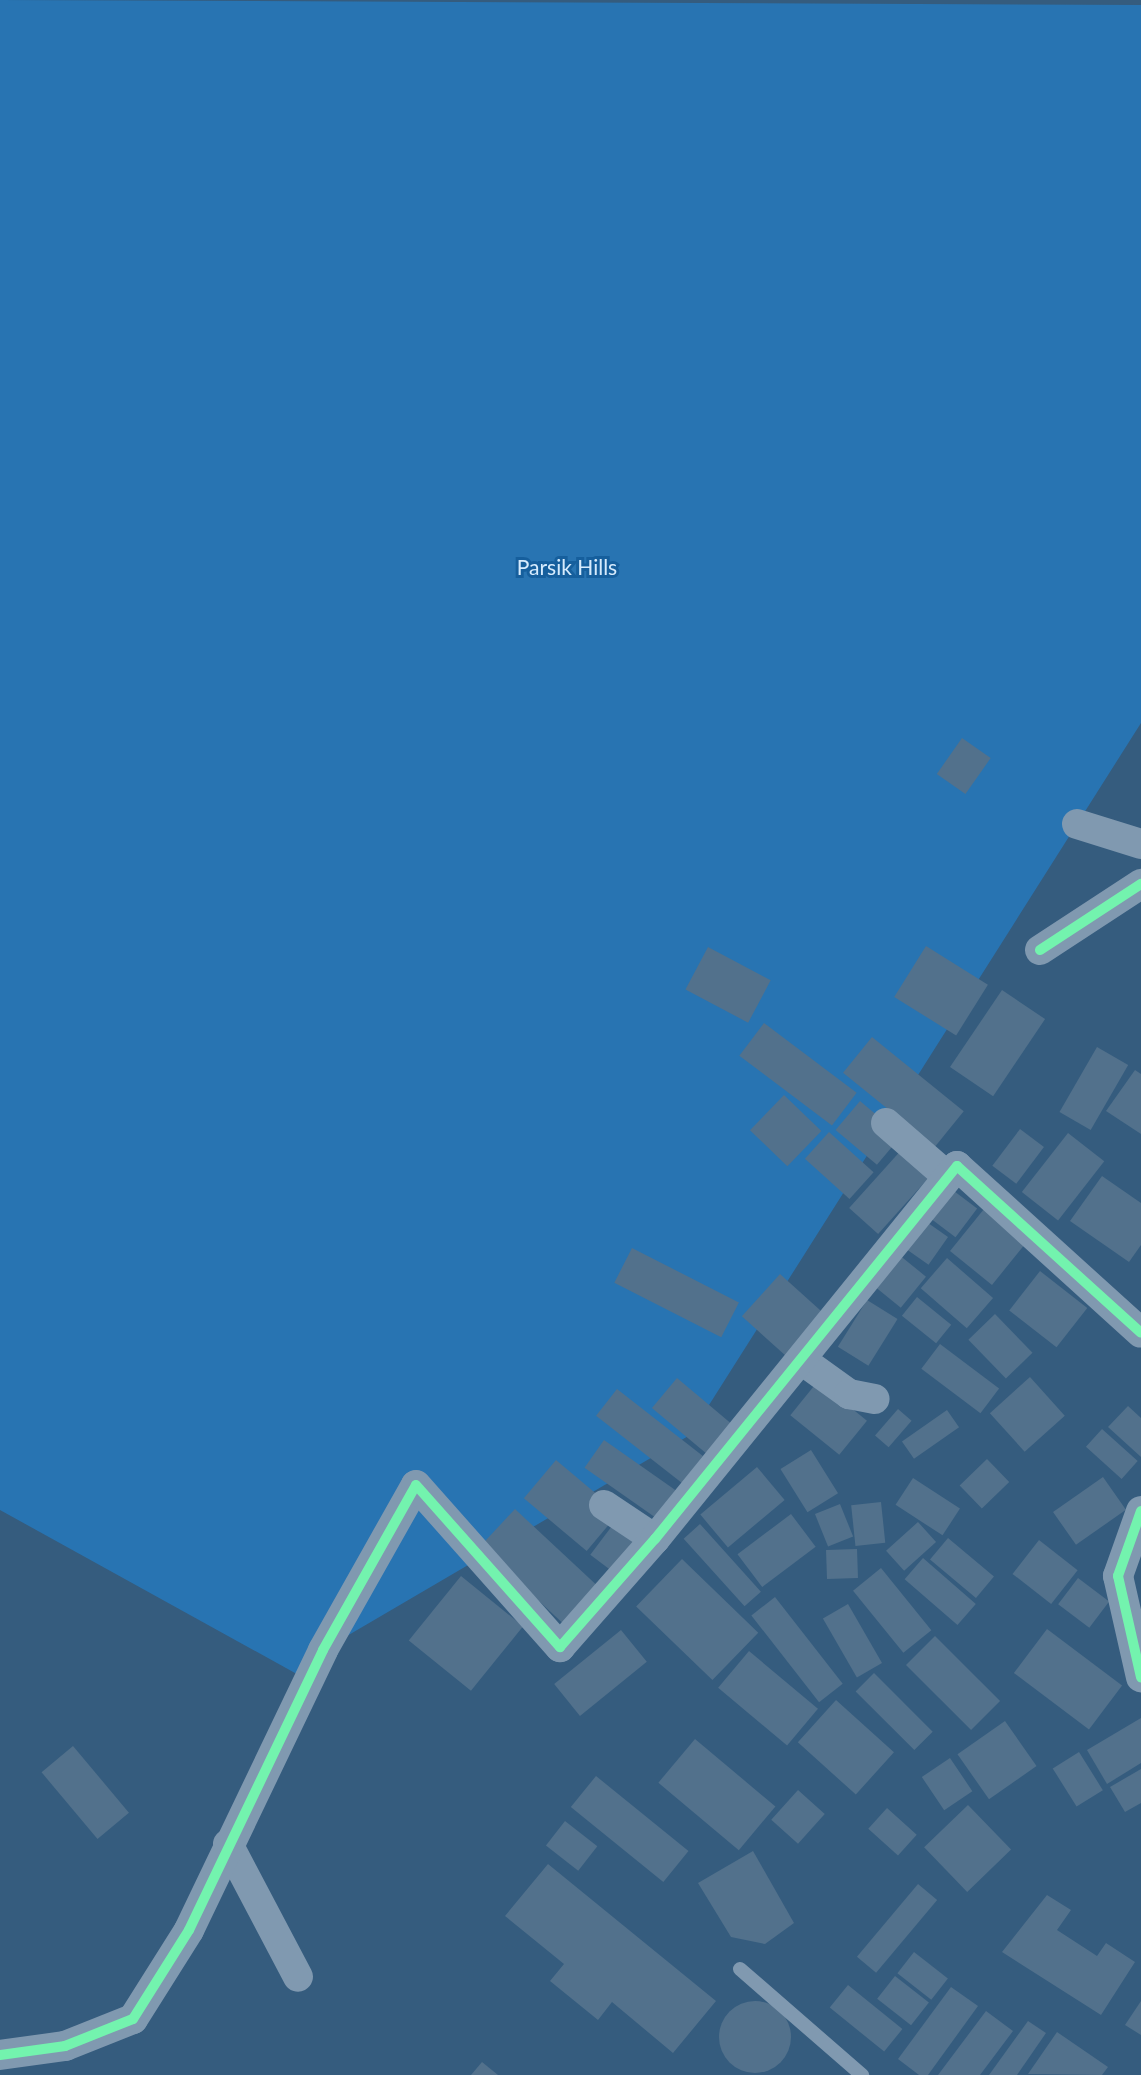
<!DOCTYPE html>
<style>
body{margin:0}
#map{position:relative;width:1141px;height:2075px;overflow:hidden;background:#355c7e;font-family:Lato,sans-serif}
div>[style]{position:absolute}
.green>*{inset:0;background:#2874b2}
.building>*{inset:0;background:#52718c;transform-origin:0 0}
.round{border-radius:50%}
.lane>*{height:14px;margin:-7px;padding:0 7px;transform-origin:7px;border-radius:7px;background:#8099b0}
.street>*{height:30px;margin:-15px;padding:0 15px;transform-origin:15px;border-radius:15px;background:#8099b0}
.cycleway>*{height:10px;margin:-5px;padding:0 5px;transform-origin:5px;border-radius:5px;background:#73f3ae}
span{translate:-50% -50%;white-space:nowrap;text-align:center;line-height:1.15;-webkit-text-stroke:6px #165f9d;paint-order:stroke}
.park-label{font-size:21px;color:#d6ebfd}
</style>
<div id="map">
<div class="green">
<i style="clip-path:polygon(0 0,1141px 5px,1141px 723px,690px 1435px,323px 1650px,304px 1678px,0 1510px)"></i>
</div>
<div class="building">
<i style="left:962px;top:738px;width:35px;height:44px;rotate:35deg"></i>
<i style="left:926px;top:946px;width:73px;height:60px;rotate:32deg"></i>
<i style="left:708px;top:947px;width:71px;height:48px;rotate:28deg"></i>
<i style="left:1002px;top:990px;width:52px;height:93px;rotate:34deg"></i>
<i style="left:764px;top:1023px;width:116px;height:41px;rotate:37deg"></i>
<i style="left:872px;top:1037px;width:118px;height:46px;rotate:39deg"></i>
<i style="left:1097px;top:1047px;width:36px;height:75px;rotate:30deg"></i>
<i style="clip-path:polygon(1135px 1070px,1141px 1074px,1141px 1134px,1106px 1111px)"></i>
<i style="left:784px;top:1095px;width:52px;height:49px;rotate:44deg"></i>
<i style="left:860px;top:1101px;width:54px;height:38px;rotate:40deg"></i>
<i style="left:1020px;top:1129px;width:30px;height:46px;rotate:37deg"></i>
<i style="left:829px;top:1132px;width:60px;height:36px;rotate:42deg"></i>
<i style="left:1068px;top:1133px;width:46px;height:75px;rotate:38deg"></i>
<i style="left:904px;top:1147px;width:39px;height:82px;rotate:42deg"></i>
<i style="clip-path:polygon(1102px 1176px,1141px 1203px,1141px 1245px,1129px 1262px,1070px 1221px)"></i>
<i style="left:950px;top:1188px;width:34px;height:36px;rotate:37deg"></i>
<i style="left:984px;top:1209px;width:54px;height:54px;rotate:39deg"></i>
<i style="left:921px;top:1218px;width:33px;height:34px;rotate:35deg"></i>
<i style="left:632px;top:1248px;width:120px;height:39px;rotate:27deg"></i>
<i style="left:898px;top:1254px;width:36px;height:40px;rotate:39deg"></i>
<i style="left:947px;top:1258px;width:61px;height:40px;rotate:41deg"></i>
<i style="left:1040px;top:1271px;width:60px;height:50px;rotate:38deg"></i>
<i style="left:780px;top:1274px;width:62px;height:57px;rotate:42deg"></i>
<i style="left:917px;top:1297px;width:44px;height:24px;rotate:39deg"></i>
<i style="left:867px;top:1300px;width:36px;height:55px;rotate:32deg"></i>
<i style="left:995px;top:1314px;width:54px;height:37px;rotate:46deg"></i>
<i style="left:940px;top:1344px;width:74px;height:31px;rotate:37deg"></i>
<i style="left:1030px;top:1377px;width:52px;height:54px;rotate:48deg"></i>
<i style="left:677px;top:1378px;width:73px;height:39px;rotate:40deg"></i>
<i style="left:818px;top:1381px;width:63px;height:44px;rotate:39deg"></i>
<i style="left:617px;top:1389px;width:109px;height:34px;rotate:38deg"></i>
<i style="clip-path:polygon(1128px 1406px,1141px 1418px,1141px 1457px,1108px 1427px)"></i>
<i style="left:898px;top:1409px;width:18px;height:35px;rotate:41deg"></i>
<i style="left:947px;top:1410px;width:21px;height:55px;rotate:55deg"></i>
<i style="left:1102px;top:1429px;width:48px;height:24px;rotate:42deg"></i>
<i style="left:604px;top:1440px;width:87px;height:34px;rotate:35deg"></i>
<i style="left:811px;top:1450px;width:51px;height:36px;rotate:58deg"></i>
<i style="left:987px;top:1459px;width:32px;height:38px;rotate:46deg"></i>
<i style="left:556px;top:1460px;width:82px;height:50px;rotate:40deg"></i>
<i style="left:757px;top:1467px;width:43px;height:74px;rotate:50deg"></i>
<i style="left:1103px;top:1477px;width:40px;height:61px;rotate:55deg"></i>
<i style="left:913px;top:1478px;width:56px;height:32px;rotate:33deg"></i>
<i style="left:881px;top:1502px;width:41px;height:30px;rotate:84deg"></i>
<i style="left:840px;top:1504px;width:35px;height:27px;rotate:68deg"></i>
<i style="left:627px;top:1506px;width:34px;height:61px;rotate:37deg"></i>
<i style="left:515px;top:1509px;width:117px;height:51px;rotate:43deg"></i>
<i style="left:791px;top:1514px;width:41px;height:67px;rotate:53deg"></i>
<i style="left:918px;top:1522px;width:27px;height:43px;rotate:48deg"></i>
<i style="left:700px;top:1524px;width:91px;height:22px;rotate:48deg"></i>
<i style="left:948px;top:1538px;width:60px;height:28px;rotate:40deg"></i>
<i style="left:1039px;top:1540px;width:49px;height:43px;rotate:38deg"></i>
<i style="left:857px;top:1549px;width:29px;height:31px;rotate:88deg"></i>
<i style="left:923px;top:1558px;width:70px;height:28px;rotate:41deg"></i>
<i style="left:682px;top:1559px;width:106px;height:66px;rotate:44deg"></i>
<i style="left:881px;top:1568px;width:80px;height:36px;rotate:51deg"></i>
<i style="left:461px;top:1576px;width:80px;height:83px;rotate:39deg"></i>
<i style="left:1078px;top:1578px;width:39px;height:33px;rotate:37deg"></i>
<i style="left:775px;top:1597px;width:110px;height:30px;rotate:52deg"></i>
<i style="left:848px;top:1604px;width:68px;height:29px;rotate:60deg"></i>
<i style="left:1047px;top:1629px;width:94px;height:55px;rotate:37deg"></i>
<i style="left:621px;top:1630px;width:41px;height:86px;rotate:51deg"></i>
<i style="left:935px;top:1636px;width:92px;height:41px;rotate:45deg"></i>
<i style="left:749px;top:1651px;width:90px;height:48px;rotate:40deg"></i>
<i style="left:874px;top:1673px;width:83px;height:26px;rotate:45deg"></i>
<i style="left:836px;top:1700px;width:78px;height:57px;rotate:42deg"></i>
<i style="clip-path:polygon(1141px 1718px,1141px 1763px,1107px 1784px,1087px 1750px)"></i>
<i style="left:1005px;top:1721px;width:55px;height:58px;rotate:55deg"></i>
<i style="left:695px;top:1739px;width:105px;height:57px;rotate:40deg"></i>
<i style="left:73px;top:1746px;width:87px;height:41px;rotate:50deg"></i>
<i style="left:1079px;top:1752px;width:45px;height:31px;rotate:58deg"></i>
<i style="left:950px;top:1758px;width:40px;height:34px;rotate:56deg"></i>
<i style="clip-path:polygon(1141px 1769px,1141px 1803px,1125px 1812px,1110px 1787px)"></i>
<i style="left:596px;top:1776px;width:119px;height:40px;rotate:39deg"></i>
<i style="left:798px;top:1790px;width:36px;height:40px;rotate:42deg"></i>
<i style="left:968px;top:1805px;width:62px;height:61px;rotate:46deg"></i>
<i style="left:887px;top:1808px;width:40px;height:28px;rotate:42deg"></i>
<i style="left:565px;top:1821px;width:41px;height:31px;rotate:38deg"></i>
<i style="clip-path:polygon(753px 1851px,794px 1923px,765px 1944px,731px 1937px,698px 1883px)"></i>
<i style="clip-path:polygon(548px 1864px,716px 2001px,673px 2053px,612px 2002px,598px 2020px,550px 1981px,564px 1964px,505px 1916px)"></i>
<i style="left:918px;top:1884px;width:25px;height:95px;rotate:40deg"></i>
<i style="clip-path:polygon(1047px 1895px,1071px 1910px,1057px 1930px,1097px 1956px,1106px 1943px,1135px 1962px,1101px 2015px,1002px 1952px)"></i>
<i style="left:914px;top:1952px;width:43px;height:27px;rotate:38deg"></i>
<i style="left:895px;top:1976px;width:43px;height:29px;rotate:38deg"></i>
<i style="left:848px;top:1985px;width:70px;height:29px;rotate:39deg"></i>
<i style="clip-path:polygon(951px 1987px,978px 2006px,928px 2075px,919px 2075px,898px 2059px)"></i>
<i class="round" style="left:719px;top:2001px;width:72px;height:72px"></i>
<i style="clip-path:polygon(1141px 2001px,1141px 2035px,1125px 2025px)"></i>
<i style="clip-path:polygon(986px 2011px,1013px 2031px,980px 2075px,938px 2075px)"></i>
<i style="clip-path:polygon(1028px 2021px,1046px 2033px,1017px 2075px,989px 2075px)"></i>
<i style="clip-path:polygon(1057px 2032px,1108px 2067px,1102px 2075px,1028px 2074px)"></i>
<i style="clip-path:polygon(482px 2062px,498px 2075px,471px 2075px)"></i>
</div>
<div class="lane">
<i style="left:740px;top:1969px;width:162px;rotate:41deg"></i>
</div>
<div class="street">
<i style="left:1077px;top:824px;width:67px;rotate:17.4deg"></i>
<i style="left:1040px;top:950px;width:121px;rotate:-33.2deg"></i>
<i style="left:886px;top:1123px;width:81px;rotate:41deg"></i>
<i style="left:803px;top:1361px;width:57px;rotate:35.7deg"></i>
<i style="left:849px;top:1394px;width:26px;rotate:11deg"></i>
<i style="left:604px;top:1505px;width:61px;rotate:33.7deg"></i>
<i style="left:1141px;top:1511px;width:69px;rotate:109.5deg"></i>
<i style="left:1118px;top:1576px;width:104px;rotate:77.2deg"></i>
<i style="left:228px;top:1844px;width:150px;rotate:62.2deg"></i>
<i style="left:0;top:2055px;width:66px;rotate:-7.9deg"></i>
<i style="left:65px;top:2046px;width:73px;rotate:-21.7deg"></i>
<i style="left:133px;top:2019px;width:105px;rotate:-57.8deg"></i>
<i style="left:189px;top:1930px;width:310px;rotate:-64.4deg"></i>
<i style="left:323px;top:1650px;width:189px;rotate:-60.6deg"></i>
<i style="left:416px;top:1485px;width:217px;rotate:48.4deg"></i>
<i style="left:560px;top:1647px;width:144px;rotate:-48.7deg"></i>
<i style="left:655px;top:1539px;width:480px;rotate:-51deg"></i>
<i style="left:957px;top:1166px;width:248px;rotate:42.2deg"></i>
</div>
<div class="cycleway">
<i style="left:1040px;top:950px;width:121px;rotate:-33.2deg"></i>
<i style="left:1141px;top:1511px;width:69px;rotate:109.5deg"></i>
<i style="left:1118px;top:1576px;width:104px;rotate:77.2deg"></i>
<i style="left:0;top:2055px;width:66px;rotate:-7.9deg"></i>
<i style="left:65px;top:2046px;width:73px;rotate:-21.7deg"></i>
<i style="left:133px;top:2019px;width:105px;rotate:-57.8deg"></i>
<i style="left:189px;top:1930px;width:310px;rotate:-64.4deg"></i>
<i style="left:323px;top:1650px;width:189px;rotate:-60.6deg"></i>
<i style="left:416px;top:1485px;width:217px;rotate:48.4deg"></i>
<i style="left:560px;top:1647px;width:144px;rotate:-48.7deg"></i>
<i style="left:655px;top:1539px;width:480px;rotate:-51deg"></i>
<i style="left:957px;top:1166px;width:248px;rotate:42.2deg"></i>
</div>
<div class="park-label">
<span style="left:567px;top:567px">Parsik Hills</span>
</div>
</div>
